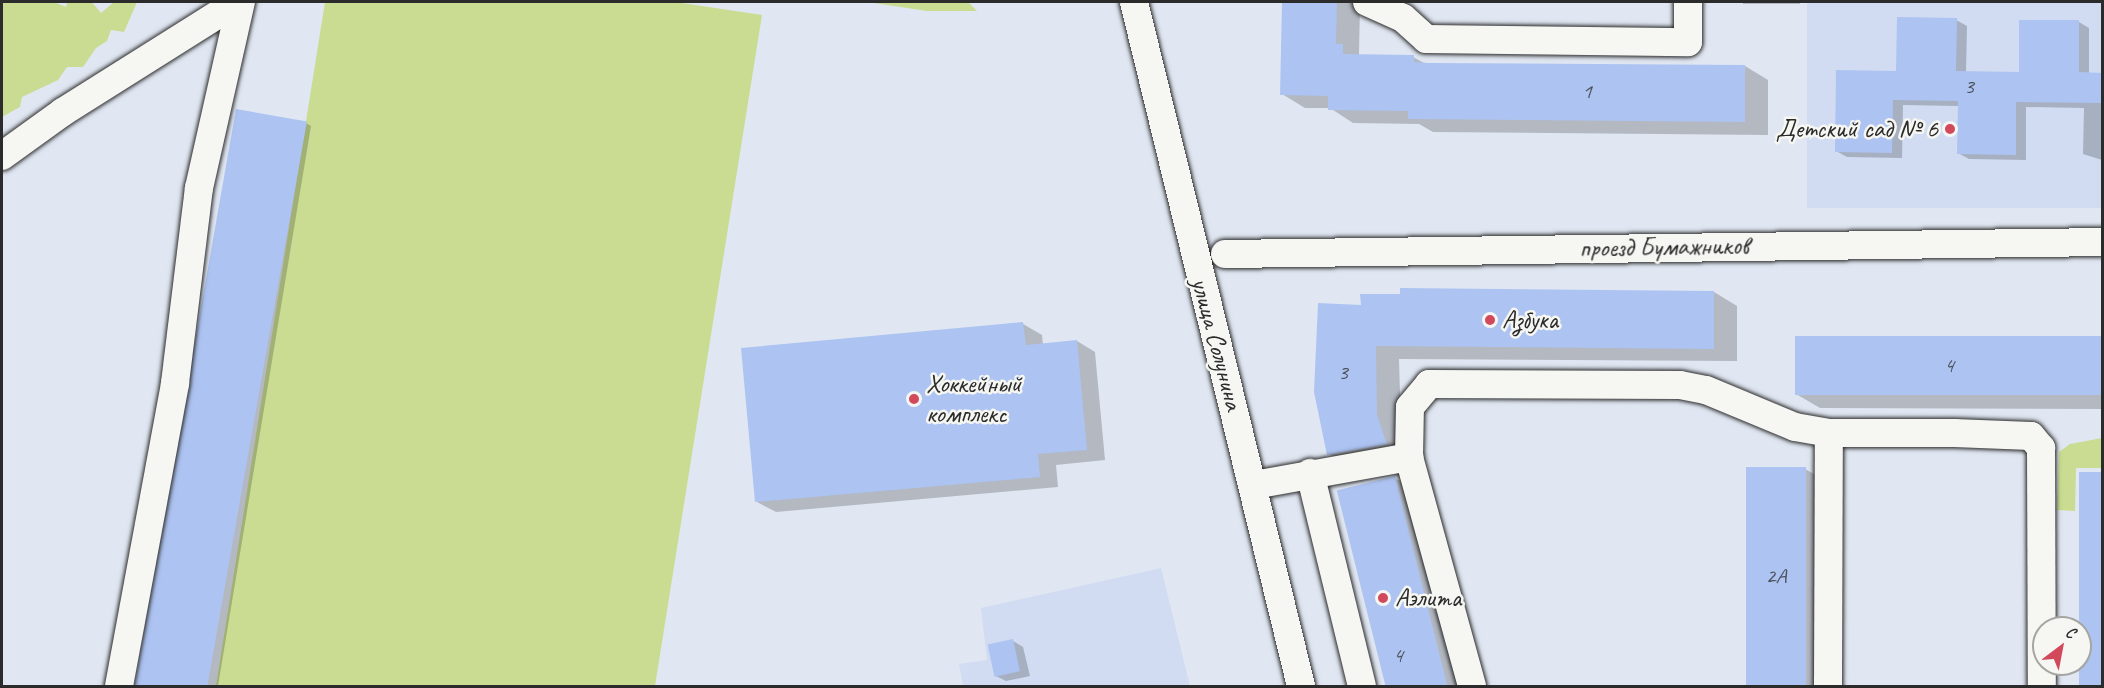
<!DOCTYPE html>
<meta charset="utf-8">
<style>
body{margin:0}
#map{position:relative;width:2104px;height:688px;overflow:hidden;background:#e0e7f2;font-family:Caveat,sans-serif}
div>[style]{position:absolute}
.built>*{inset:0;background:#d1dcf2;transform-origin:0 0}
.green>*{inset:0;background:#cadc91}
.shadow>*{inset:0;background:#0003;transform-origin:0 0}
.building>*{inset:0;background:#adc3f1;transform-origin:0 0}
.roads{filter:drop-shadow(0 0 2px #2b2b2b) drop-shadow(0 0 2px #2b2b2b)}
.minor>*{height:28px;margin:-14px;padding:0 14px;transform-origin:14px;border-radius:14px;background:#f6f6f2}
.dots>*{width:16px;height:16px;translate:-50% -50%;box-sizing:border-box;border:3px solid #f6f6f2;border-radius:50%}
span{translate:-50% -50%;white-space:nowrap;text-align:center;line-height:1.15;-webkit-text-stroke:5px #f6f6f2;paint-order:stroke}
.number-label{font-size:22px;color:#4c515c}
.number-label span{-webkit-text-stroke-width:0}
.poi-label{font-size:26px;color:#2b2b2b}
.right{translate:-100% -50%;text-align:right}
.left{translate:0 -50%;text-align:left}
.street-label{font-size:26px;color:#2b2b2b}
.frame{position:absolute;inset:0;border:3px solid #2b2b2b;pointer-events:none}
.north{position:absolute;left:2032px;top:616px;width:60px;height:60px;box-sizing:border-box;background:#f6f6f2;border:2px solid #a5a5a2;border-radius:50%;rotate:32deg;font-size:16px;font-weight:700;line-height:24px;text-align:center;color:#2b2b2b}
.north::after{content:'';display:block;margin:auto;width:21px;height:27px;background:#d1495b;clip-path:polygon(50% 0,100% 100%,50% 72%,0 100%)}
</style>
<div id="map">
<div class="built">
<i style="left:1807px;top:2px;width:295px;height:206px"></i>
<i style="clip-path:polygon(1161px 568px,1190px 686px,963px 686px,959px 664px,987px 660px,981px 608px)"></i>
</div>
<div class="green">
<i style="clip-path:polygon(2px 2px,54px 2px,66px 7px,67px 2px,92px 2px,101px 13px,114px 2px,137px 2px,124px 32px,111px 30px,107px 41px,96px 48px,83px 67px,67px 67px,58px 80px,22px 97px,20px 107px,2px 117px)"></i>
<i style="clip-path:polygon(325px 2px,675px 2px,762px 15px,655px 686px,216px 686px)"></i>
<i style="clip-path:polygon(867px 2px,968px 2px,977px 11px,927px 11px)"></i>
<i style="clip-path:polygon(2102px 438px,2102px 468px,2076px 468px,2075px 511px,2057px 510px,2059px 452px,2070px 444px)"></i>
</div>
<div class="shadow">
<i style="clip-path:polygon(1283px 2px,1360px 2px,1359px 55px,1413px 57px,1426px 64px,1745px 66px,1768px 80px,1768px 135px,1433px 132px,1419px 124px,1353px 123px,1330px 108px,1305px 108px,1282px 94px)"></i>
<i style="left:1743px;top:2px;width:57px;height:2px"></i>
<i style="clip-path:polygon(1956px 20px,1967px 26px,1966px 73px,2020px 74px,2021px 22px,2079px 22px,2089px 28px,2089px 74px,2102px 74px,2102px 160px,2083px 154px,2084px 108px,2026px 107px,2026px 160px,1969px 159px,1958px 153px,1959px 106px,1903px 105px,1902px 158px,1847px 157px,1836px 151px,1897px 72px)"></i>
<i style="clip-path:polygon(306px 123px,311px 126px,218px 686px,142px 686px)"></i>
<i style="clip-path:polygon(1714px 292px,1737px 306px,1737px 361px,1399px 359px,1401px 429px,1409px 457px,1352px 468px,1329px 454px,1362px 306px)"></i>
<i style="clip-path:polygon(1023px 324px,1042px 335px,1043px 345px,1077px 341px,1095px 352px,1105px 460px,1056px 465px,1058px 487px,776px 512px,757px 502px)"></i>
<i style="clip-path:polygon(2102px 339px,2102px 409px,1820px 408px,1796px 394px)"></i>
<i style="clip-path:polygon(1805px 469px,1829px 482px,1828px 686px,1747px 686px)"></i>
<i style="clip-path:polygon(1395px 478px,1419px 492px,1468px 686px,1388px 686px)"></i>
<i style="clip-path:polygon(1013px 641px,1023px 647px,1030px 676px,1006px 681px,996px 676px)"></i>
</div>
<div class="building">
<i style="clip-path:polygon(1282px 2px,1337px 2px,1336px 44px,1343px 44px,1343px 54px,1414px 55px,1414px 62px,1429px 63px,1745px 65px,1745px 122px,1408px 119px,1408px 111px,1328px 110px,1328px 96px,1280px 95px)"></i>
<i style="clip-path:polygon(1897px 17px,1957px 18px,1956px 71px,2019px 72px,2019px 20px,2079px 20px,2079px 72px,2103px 73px,2103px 103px,2016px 102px,2016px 155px,1957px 154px,1958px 101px,1893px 100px,1892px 153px,1835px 152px,1836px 70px,1896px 71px)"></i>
<i style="left:236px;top:109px;width:72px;height:586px;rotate:10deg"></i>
<i style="clip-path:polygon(1400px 288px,1714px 291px,1714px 349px,1376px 346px,1377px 415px,1387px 444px,1327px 455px,1314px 392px,1318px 303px,1361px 305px,1360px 294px,1400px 294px)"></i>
<i style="clip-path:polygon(1023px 322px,1026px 345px,1077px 340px,1087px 450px,1038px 454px,1040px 477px,755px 502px,741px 348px)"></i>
<i style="left:1795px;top:336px;width:308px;height:59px"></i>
<i style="left:1746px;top:467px;width:60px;height:220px"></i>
<i style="left:2079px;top:472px;width:24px;height:215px"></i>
<i style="left:1395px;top:476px;width:218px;height:60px;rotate:76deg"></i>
<i style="left:1013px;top:639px;width:33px;height:26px;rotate:78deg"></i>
</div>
<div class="roads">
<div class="minor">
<i style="left:1134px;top:2px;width:704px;rotate:76.28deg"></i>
<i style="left:1367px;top:2px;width:39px;rotate:24deg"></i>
<i style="left:1403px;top:18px;width:31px;rotate:42deg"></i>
<i style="left:1426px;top:39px;width:262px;rotate:0.7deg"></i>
<i style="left:1688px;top:42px;width:40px;rotate:-90deg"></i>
<i style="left:2px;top:156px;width:75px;rotate:-35.8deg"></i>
<i style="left:63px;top:112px;width:207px;rotate:-32.2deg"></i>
<i style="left:1225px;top:254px;width:877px;rotate:-0.78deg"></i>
<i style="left:1310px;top:473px;width:219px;rotate:76.3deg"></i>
<i style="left:1254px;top:485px;width:158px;rotate:-10.2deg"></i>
<i style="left:119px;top:686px;width:308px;rotate:-79.5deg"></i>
<i style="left:175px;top:383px;width:196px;rotate:-83deg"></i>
<i style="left:199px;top:188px;width:191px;rotate:-77.3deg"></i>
<i style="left:1472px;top:686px;width:238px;rotate:-105.4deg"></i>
<i style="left:1409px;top:457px;width:50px;rotate:-88.9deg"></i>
<i style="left:1410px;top:407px;width:30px;rotate:-50deg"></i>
<i style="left:1429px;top:384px;width:251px;rotate:0.2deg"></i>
<i style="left:1680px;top:385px;width:26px;rotate:11deg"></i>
<i style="left:1706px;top:390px;width:96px;rotate:22.6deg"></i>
<i style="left:1795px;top:427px;width:35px;rotate:10deg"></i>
<i style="left:1828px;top:686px;width:253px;rotate:-89.8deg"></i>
<i style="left:1829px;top:433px;width:125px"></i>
<i style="left:1954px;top:433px;width:77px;rotate:2.2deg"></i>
<i style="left:2031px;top:436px;width:16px;rotate:50deg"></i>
<i style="left:2041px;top:448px;width:238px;rotate:89.8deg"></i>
</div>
</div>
<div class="dots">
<i style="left:1950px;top:129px;background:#d1495b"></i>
<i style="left:1490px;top:320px;background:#d1495b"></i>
<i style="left:914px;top:399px;background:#d1495b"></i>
<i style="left:1383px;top:598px;background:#d1495b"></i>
</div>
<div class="number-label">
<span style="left:1969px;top:87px">3</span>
<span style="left:1587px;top:92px">1</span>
<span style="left:1949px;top:366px">4</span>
<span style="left:1343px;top:373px">3</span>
<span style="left:1776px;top:577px">2А</span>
<span style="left:1398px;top:656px">4</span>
</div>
<div class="poi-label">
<span class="right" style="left:1938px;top:129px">Детский сад № 6</span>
<span class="left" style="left:1502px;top:320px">Азбука</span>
<span class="left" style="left:926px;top:399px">Хоккейный<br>комплекс</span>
<span class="left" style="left:1395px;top:598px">Аэлита</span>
</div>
<div class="street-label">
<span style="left:1664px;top:247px;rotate:-1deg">проезд Бумажников</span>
<span style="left:1217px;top:344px;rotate:75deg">улица Солунина</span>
</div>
<div class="frame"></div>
<div class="north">С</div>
</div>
